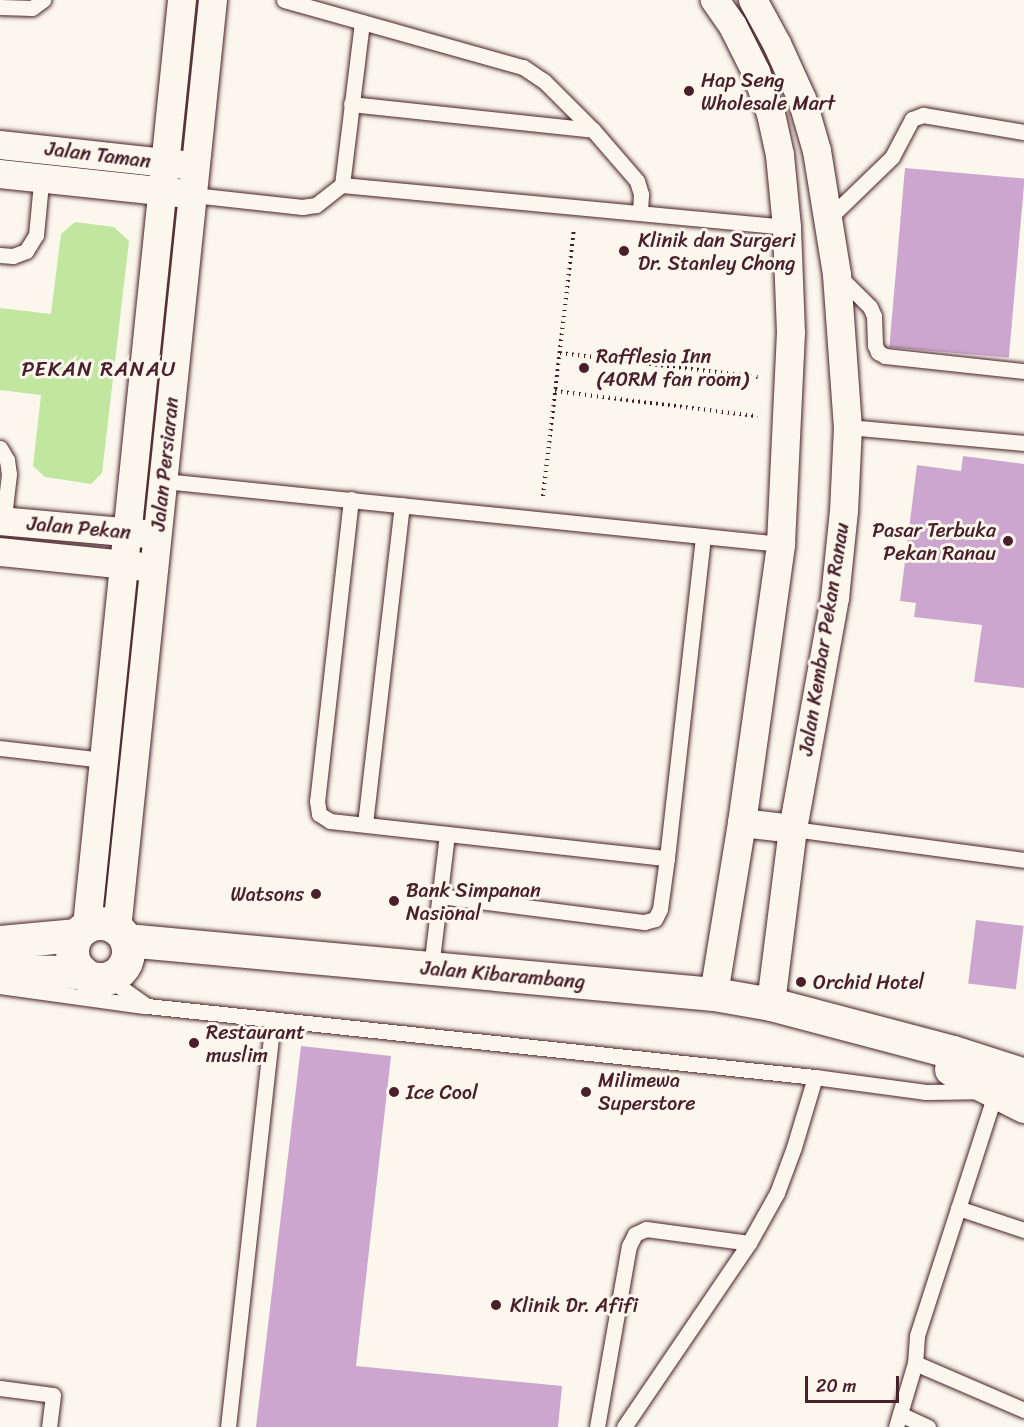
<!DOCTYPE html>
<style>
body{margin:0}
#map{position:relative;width:1024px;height:1427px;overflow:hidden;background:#fbf7ec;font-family:Sriracha,sans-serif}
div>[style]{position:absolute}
.green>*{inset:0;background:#c1e6a0}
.building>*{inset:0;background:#cca6ce;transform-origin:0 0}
.path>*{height:4px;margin-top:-2px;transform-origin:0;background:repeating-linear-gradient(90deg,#4a1f2b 0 1.5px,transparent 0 6px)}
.roads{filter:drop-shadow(0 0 2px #4a1f2b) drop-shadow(0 0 2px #4a1f2b)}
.service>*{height:15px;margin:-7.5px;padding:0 7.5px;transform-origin:7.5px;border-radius:7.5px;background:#fbf7ec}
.minor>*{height:28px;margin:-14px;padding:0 14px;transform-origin:14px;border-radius:14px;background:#fbf7ec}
.tertiary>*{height:33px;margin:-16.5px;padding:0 16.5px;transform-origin:16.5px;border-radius:16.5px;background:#fbf7ec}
.tertiary>.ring{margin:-16.5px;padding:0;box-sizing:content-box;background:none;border:33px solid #fbf7ec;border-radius:50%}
.dots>*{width:16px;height:16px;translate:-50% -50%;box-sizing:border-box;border:3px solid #fbf7ec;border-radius:50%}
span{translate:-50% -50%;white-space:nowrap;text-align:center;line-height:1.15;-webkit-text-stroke:6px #fbf7ec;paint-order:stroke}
.poi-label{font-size:20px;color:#4a1f2b}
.left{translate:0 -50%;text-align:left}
.right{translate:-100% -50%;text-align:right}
.street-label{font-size:20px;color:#4a1f2b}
.neighbourhood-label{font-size:21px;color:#4a1f2b;letter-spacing:1.5px}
.scale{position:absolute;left:805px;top:1376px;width:94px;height:27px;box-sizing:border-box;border:3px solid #4a1f2b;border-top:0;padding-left:8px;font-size:18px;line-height:21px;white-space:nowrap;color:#4a1f2b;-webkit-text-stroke:4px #fbf7ec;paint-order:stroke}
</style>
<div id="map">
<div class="green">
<i style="clip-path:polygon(75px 222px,114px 227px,129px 241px,102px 473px,91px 484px,45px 477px,33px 466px,41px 395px,0 390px,0 308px,51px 314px,61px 234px)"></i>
</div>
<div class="building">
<i style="left:905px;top:168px;width:120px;height:180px;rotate:5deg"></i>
<i style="clip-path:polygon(963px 456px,1024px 464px,1024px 688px,974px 682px,982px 625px,914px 617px,916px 603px,900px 601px,917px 465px,961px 471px)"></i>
<i style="left:976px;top:920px;width:48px;height:64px;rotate:7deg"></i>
<i style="clip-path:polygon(301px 1046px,391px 1056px,356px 1366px,562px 1386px,558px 1427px,256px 1427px)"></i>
</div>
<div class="path">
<i style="left:560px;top:353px;width:199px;rotate:6.9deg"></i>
<i style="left:555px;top:391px;width:204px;rotate:7.1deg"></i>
<i style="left:543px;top:496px;width:269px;rotate:-83.4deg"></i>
</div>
<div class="roads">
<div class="service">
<i style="left:284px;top:0;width:248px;rotate:15.7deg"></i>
<i style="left:523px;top:67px;width:25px;rotate:34deg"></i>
<i style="left:544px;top:81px;width:69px;rotate:45deg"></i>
<i style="left:593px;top:130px;width:67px;rotate:49.2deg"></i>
<i style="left:637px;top:181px;width:14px;rotate:73deg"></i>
<i style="left:641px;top:194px;width:19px;rotate:93deg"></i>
<i style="left:0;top:7px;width:32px;rotate:2deg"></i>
<i style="left:32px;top:8px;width:14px;rotate:-36deg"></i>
<i style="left:351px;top:104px;width:243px;rotate:6.1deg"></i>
<i style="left:342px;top:185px;width:164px;rotate:-83deg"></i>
<i style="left:193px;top:195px;width:110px;rotate:6.3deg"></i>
<i style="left:302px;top:207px;width:14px;rotate:-8deg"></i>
<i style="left:316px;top:205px;width:33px;rotate:-38deg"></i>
<i style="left:342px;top:185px;width:447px;rotate:5.4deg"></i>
<i style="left:828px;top:219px;width:89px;rotate:-44.1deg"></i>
<i style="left:892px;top:157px;width:43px;rotate:-62.2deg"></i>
<i style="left:912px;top:119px;width:12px;rotate:-20deg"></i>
<i style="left:923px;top:115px;width:102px;rotate:9.6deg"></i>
<i style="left:0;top:255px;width:13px;rotate:4deg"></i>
<i style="left:13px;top:256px;width:14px;rotate:-21deg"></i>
<i style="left:26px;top:251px;width:19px;rotate:-58deg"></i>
<i style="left:36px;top:235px;width:62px;rotate:-84.5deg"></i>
<i style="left:838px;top:275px;width:45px;rotate:45deg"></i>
<i style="left:870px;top:307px;width:10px;rotate:66deg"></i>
<i style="left:874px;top:316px;width:29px;rotate:88deg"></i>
<i style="left:875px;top:345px;width:8px;rotate:67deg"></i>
<i style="left:878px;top:352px;width:8px;rotate:30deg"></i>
<i style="left:885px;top:356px;width:140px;rotate:6.2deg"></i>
<i style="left:848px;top:427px;width:177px;rotate:5.2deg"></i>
<i style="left:0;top:448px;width:14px;rotate:60deg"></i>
<i style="left:7px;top:460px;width:14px;rotate:82deg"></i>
<i style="left:9px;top:474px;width:52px;rotate:96.6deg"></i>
<i style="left:164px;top:481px;width:620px;rotate:5.83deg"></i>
<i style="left:351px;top:499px;width:304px;rotate:96.4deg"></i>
<i style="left:317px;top:801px;width:13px;rotate:81deg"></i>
<i style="left:319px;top:814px;width:13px;rotate:32deg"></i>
<i style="left:330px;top:821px;width:339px;rotate:6.3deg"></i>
<i style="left:667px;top:858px;width:324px;rotate:-83.6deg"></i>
<i style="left:0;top:748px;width:105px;rotate:6.6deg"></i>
<i style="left:365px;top:824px;width:321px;rotate:-83.4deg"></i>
<i style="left:793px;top:829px;width:233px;rotate:7.6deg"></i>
<i style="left:440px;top:896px;width:206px;rotate:7.3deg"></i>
<i style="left:644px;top:922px;width:11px;rotate:-15deg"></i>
<i style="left:655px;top:919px;width:11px;rotate:-63deg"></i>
<i style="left:660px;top:909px;width:51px;rotate:-82.2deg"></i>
<i style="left:431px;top:968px;width:135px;rotate:-83.2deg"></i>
<i style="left:106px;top:977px;width:50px;rotate:35.3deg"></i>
<i style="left:147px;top:1006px;width:672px;rotate:6.07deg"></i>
<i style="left:815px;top:1077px;width:112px;rotate:7.7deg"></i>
<i style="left:926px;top:1092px;width:70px;rotate:-0.8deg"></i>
<i style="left:996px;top:1091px;width:257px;rotate:107.9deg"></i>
<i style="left:917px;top:1336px;width:27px;rotate:94deg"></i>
<i style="left:915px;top:1363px;width:67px;rotate:106.5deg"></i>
<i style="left:0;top:986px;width:145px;rotate:7.9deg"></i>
<i style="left:958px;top:1208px;width:70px;rotate:18.4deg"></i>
<i style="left:915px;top:1363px;width:119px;rotate:23.3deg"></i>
<i style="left:0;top:1388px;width:53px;rotate:7.5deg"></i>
<i style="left:53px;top:1395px;width:32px;rotate:97deg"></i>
<i style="left:900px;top:1414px;width:31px;rotate:25deg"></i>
<i style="left:228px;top:1427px;width:410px;rotate:-83.7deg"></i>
<i style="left:597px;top:1427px;width:184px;rotate:-80deg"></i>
<i style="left:629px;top:1246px;width:13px;rotate:-63deg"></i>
<i style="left:635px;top:1234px;width:12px;rotate:-24deg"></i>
<i style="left:646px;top:1229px;width:104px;rotate:7.7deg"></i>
<i style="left:624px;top:1427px;width:222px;rotate:-55.8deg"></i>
<i style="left:749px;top:1243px;width:57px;rotate:-60.8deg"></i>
<i style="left:777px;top:1193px;width:49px;rotate:-69.7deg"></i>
<i style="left:794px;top:1147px;width:73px;rotate:-73.3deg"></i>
</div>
<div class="minor">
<i style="left:753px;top:0;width:50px;rotate:61.4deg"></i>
<i style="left:777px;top:44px;width:60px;rotate:65.6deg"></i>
<i style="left:802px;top:99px;width:54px;rotate:73.9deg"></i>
<i style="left:817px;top:151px;width:126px;rotate:80.8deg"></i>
<i style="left:837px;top:275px;width:152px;rotate:85.9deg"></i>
<i style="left:848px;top:427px;width:84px;rotate:92.7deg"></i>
<i style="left:844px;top:511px;width:87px;rotate:95.9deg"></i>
<i style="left:835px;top:598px;width:235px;rotate:100.3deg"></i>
<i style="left:793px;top:829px;width:176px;rotate:97.2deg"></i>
<i style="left:0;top:145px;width:184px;rotate:6.2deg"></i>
<i style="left:0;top:174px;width:180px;rotate:6.1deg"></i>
<i style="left:0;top:521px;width:148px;rotate:5.1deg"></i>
<i style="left:0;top:552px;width:145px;rotate:5.9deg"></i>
<i style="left:742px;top:823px;width:51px;rotate:6.7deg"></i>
<i style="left:87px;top:926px;width:931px;rotate:-84.14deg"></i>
<i style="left:117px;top:929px;width:934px;rotate:-84.1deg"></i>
<i style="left:714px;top:994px;width:173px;rotate:-80.7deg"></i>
<i style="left:742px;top:823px;width:282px;rotate:-82deg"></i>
<i style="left:781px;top:544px;width:211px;rotate:-87.3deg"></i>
<i style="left:791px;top:333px;width:106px;rotate:-92.2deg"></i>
<i style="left:787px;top:227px;width:72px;rotate:-95.6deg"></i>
<i style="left:780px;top:155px;width:42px;rotate:-102.4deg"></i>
<i style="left:771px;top:114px;width:45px;rotate:-109.7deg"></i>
<i style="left:756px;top:72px;width:51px;rotate:-116.6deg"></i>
<i style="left:733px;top:26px;width:32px;rotate:-125deg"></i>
</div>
<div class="tertiary">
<i class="ring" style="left:72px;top:923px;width:23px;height:23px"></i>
<i style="left:126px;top:940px;width:590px;rotate:5.25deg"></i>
<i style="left:714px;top:994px;width:58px;rotate:10deg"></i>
<i style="left:771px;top:1004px;width:188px;rotate:14.8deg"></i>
<i style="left:953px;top:1052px;width:75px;rotate:17.9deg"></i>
<i style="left:0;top:942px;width:77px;rotate:-5.2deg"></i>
<i style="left:0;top:971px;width:82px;rotate:0.7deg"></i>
<i style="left:951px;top:1069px;width:82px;rotate:26.9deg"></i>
</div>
</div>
<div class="dots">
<i style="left:689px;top:91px;background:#4a1f2b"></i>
<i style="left:624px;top:251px;background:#4a1f2b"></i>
<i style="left:584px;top:368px;background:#4a1f2b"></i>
<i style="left:1008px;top:541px;background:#4a1f2b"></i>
<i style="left:316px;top:894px;background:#4a1f2b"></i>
<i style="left:394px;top:901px;background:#4a1f2b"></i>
<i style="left:801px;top:982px;background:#4a1f2b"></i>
<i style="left:194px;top:1043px;background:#4a1f2b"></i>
<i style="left:394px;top:1092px;background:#4a1f2b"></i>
<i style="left:586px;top:1092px;background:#4a1f2b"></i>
<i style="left:496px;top:1305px;background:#4a1f2b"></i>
</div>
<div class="poi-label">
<span class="left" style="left:701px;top:92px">Hap Seng<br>Wholesale Mart</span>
<span class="left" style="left:638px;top:252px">Klinik dan Surgeri<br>Dr. Stanley Chong</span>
<span class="left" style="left:596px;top:368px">Rafflesia Inn<br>(40RM fan room)</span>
<span class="right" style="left:996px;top:542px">Pasar Terbuka<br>Pekan Ranau</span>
<span class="left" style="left:406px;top:902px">Bank Simpanan<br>Nasional</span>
<span class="right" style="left:304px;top:894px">Watsons</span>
<span class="left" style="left:813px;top:982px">Orchid Hotel</span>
<span class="left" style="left:206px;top:1044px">Restaurant<br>muslim</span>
<span class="left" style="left:598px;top:1092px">Milimewa<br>Superstore</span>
<span class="left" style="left:406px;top:1092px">Ice Cool</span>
<span class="left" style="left:510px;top:1305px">Klinik Dr. Afifi</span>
</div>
<div class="street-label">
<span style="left:98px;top:155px;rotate:7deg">Jalan Taman</span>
<span style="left:165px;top:464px;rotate:-84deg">Jalan Persiaran</span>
<span style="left:79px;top:528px;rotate:5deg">Jalan Pekan</span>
<span style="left:824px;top:639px;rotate:-81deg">Jalan Kembar Pekan Ranau</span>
<span style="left:503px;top:975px;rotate:5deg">Jalan Kibarambang</span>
</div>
<div class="neighbourhood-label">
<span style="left:99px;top:369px">PEKAN RANAU</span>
</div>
<div class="scale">20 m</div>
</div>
